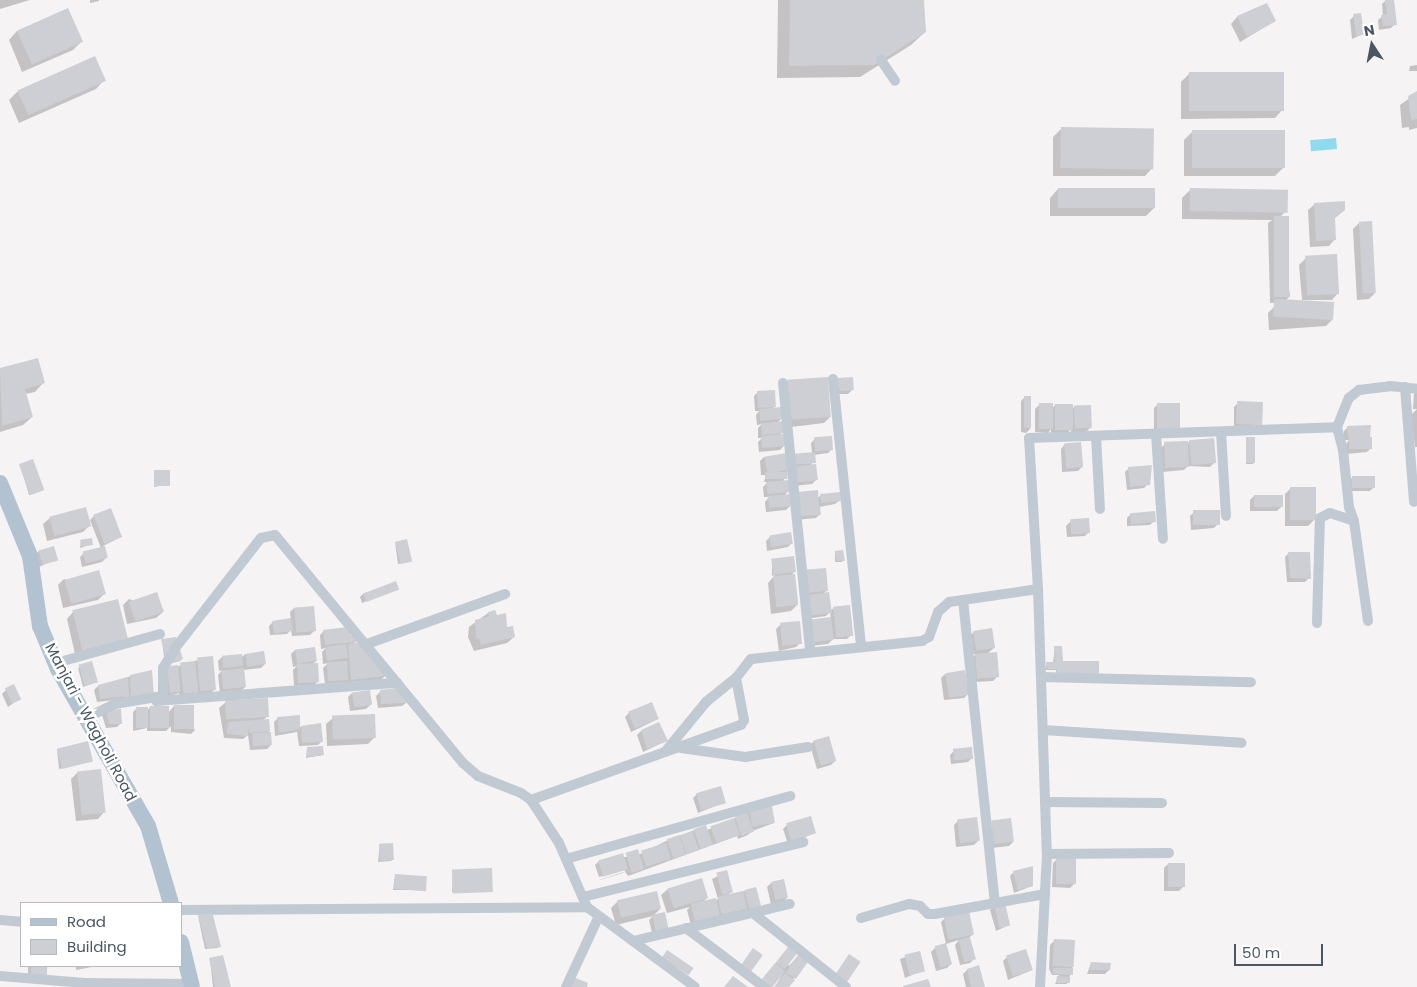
<!DOCTYPE html>
<style>
body{margin:0}
#map{position:relative;width:1417px;height:987px;overflow:hidden;background:#f5f3f3;font-family:Poppins,sans-serif}
div>[style]{position:absolute}
.water>*{inset:0;background:#90daee;transform-origin:0 0}
.shadow>*{inset:0;background:#0003}
.building>*{inset:0;background:#cdcfd5;transform-origin:0 0}
.street>*{height:10px;margin:-5px;padding:0 5px;transform-origin:5px;border-radius:5px;background:#c1cad2}
.primary>*{height:16px;margin:-8px;padding:0 8px;transform-origin:8px;border-radius:8px;background:#b3c2d1}
span{translate:-50% -50%;white-space:nowrap;text-align:center;line-height:1.15;-webkit-text-stroke:5px #fff;paint-order:stroke}
.street-label{font-size:15px;color:#4a5661}
.legend{position:absolute;left:20px;top:902px;width:162px;height:65px;box-sizing:border-box;background:#fff;border:1px solid #b7bbc0;margin:0;padding:6px 9px;list-style:none;font-size:15px;color:#4a5661}
.legend li{display:flex;align-items:center;gap:10px;height:25px}
.legend b{width:25px;border:1px solid #b7bbc0}
.north{position:absolute;left:1347px;top:20px;width:50px;height:50px;-webkit-text-stroke:4px #fff;paint-order:stroke;rotate:349deg;font-size:14px;font-weight:700;line-height:20px;text-align:center;color:#4a5661}
.north::after{content:'';display:block;margin:auto;width:18px;height:22px;background:#4a5661;clip-path:polygon(50% 0,100% 100%,50% 72%,0 100%)}
.scale{position:absolute;left:1234px;top:944px;width:89px;height:22px;box-sizing:border-box;border:2px solid #4a5661;border-top:0;padding-left:6px;font-size:15px;line-height:18px;white-space:nowrap;color:#4a5661;-webkit-text-stroke:4px #fff;paint-order:stroke}
</style>
<div id="map">
<div class="water">
<i style="left:1336px;top:138px;width:11px;height:26px;rotate:85deg"></i>
</div>
<div class="shadow">
<i style="clip-path:polygon(0 0,30px 0,0 9px)"></i>
<i style="clip-path:polygon(90px 0,99px 0,99px 1px,90px 3px)"></i>
<i style="clip-path:polygon(778px 0,923px 0,925px 32px,911px 45px,860px 77px,777px 78px)"></i>
<i style="clip-path:polygon(1386px 0,1393px 0,1395px 24px,1391px 28px,1379px 30px,1378px 20px,1383px 16px,1382px 4px)"></i>
<i style="clip-path:polygon(1266px 5px,1275px 21px,1240px 42px,1231px 24px,1237px 17px)"></i>
<i style="clip-path:polygon(68px 10px,81px 42px,73px 50px,22px 72px,9px 40px,17px 31px)"></i>
<i style="clip-path:polygon(1354px 16px,1363px 34px,1352px 39px,1350px 20px)"></i>
<i style="clip-path:polygon(94px 57px,104px 80px,96px 89px,19px 123px,9px 100px,17px 92px)"></i>
<i style="clip-path:polygon(1417px 65px,1417px 71px,1409px 71px,1410px 66px)"></i>
<i style="clip-path:polygon(1189px 74px,1283px 109px,1275px 118px,1181px 119px,1181px 82px)"></i>
<i style="clip-path:polygon(1417px 93px,1417px 128px,1409px 130px,1409px 127px,1402px 128px,1400px 105px)"></i>
<i style="clip-path:polygon(1061px 129px,1153px 167px,1145px 176px,1053px 176px,1053px 137px)"></i>
<i style="clip-path:polygon(1193px 131px,1284px 167px,1275px 176px,1184px 176px,1184px 140px)"></i>
<i style="clip-path:polygon(1058px 189px,1155px 207px,1146px 216px,1050px 216px,1050px 198px)"></i>
<i style="clip-path:polygon(1191px 189px,1286px 211px,1280px 217px,1290px 296px,1284px 302px,1270px 303px,1268px 223px,1272px 220px,1182px 219px,1182px 198px)"></i>
<i style="clip-path:polygon(1315px 204px,1344px 210px,1334px 219px,1335px 239px,1329px 246px,1310px 247px,1308px 210px)"></i>
<i style="clip-path:polygon(1359px 223px,1375px 293px,1369px 299px,1357px 300px,1353px 229px)"></i>
<i style="clip-path:polygon(1305px 259px,1338px 293px,1332px 300px,1302px 300px,1299px 265px)"></i>
<i style="clip-path:polygon(1274px 307px,1332px 320px,1326px 326px,1269px 330px,1268px 313px)"></i>
<i style="clip-path:polygon(37px 359px,43px 383px,35px 392px,25px 394px,32px 417px,23px 425px,0 432px,0 370px)"></i>
<i style="clip-path:polygon(852px 378px,852px 390px,848px 394px,833px 394px)"></i>
<i style="clip-path:polygon(evenodd,758px 392px,775px 406px,771px 410px,830px 417px,824px 423px,783px 428px,780px 436px,784px 446px,780px 450px,759px 452px,758px 442px,762px 438px,758px 438px,758px 428px,762px 424px,757px 425px,756px 415px,759px 411px,755px 411px,754px 396px,758px 392px,783px 417px,784px 422px,777px 423px,783px 417px)"></i>
<i style="clip-path:polygon(1414px 393px,1417px 393px,1417px 409px,1413px 409px)"></i>
<i style="clip-path:polygon(1025px 397px,1030px 429px,1026px 433px,1021px 432px,1021px 401px)"></i>
<i style="clip-path:polygon(1238px 403px,1262px 421px,1258px 425px,1234px 428px,1234px 407px)"></i>
<i style="clip-path:polygon(1158px 404px,1180px 428px,1154px 433px,1154px 408px)"></i>
<i style="clip-path:polygon(1039px 405px,1052px 409px,1055px 405px,1071px 410px,1074px 407px,1090px 428px,1086px 432px,1071px 433px,1071px 429px,1067px 433px,1051px 433px,1051px 429px,1048px 433px,1035px 432px,1035px 409px)"></i>
<i style="clip-path:polygon(1417px 409px,1417px 447px,1415px 447px,1411px 415px)"></i>
<i style="clip-path:polygon(1348px 427px,1369px 427px,1371px 448px,1367px 452px,1346px 454px,1346px 444px,1349px 440px,1344px 440px,1344px 431px)"></i>
<i style="clip-path:polygon(815px 439px,832px 449px,828px 453px,814px 455px,811px 466px,816px 480px,812px 484px,793px 486px,791px 459px,812px 453px,811px 443px)"></i>
<i style="clip-path:polygon(1247px 439px,1254px 463px,1253px 464px,1246px 464px)"></i>
<i style="clip-path:polygon(1190px 441px,1214px 463px,1210px 467px,1188px 466px,1184px 470px,1162px 472px,1161px 448px,1165px 444px,1187px 444px)"></i>
<i style="clip-path:polygon(1065px 444px,1082px 467px,1078px 471px,1062px 472px,1061px 449px)"></i>
<i style="clip-path:polygon(764px 457px,787px 470px,783px 482px,788px 491px,784px 496px,790px 506px,786px 510px,766px 512px,765px 502px,769px 497px,764px 497px,763px 487px,768px 482px,764px 482px,766px 475px,761px 475px,760px 461px)"></i>
<i style="clip-path:polygon(20px 464px,43px 490px,41px 491px,29px 495px)"></i>
<i style="clip-path:polygon(1129px 468px,1148px 484px,1144px 488px,1127px 490px,1125px 472px)"></i>
<i style="clip-path:polygon(155px 472px,170px 484px,154px 487px)"></i>
<i style="clip-path:polygon(1353px 477px,1374px 487px,1370px 491px,1348px 491px,1349px 481px)"></i>
<i style="clip-path:polygon(1291px 488px,1314px 520px,1308px 526px,1285px 526px,1285px 494px)"></i>
<i style="clip-path:polygon(839px 493px,840px 500px,835px 504px,819px 507px,820px 514px,816px 518px,795px 520px,820px 496px)"></i>
<i style="clip-path:polygon(1254px 496px,1281px 507px,1277px 511px,1250px 511px,1250px 500px)"></i>
<i style="clip-path:polygon(1194px 512px,1218px 524px,1214px 528px,1191px 530px,1190px 516px)"></i>
<i style="clip-path:polygon(1131px 514px,1154px 521px,1150px 525px,1127px 526px,1127px 518px)"></i>
<i style="clip-path:polygon(94px 516px,121px 537px,103px 546px,106px 558px,102px 562px,82px 567px,80px 557px,84px 553px,101px 548px,90px 520px)"></i>
<i style="clip-path:polygon(50px 518px,89px 526px,83px 532px,47px 541px,43px 524px)"></i>
<i style="clip-path:polygon(1070px 522px,1089px 532px,1085px 536px,1067px 537px,1066px 526px)"></i>
<i style="clip-path:polygon(770px 537px,792px 543px,788px 547px,767px 551px,766px 541px)"></i>
<i style="clip-path:polygon(81px 541px,92px 544px,80px 548px)"></i>
<i style="clip-path:polygon(395px 542px,411px 560px,409px 562px,398px 564px)"></i>
<i style="clip-path:polygon(39px 551px,56px 559px,39px 567px,35px 555px)"></i>
<i style="clip-path:polygon(835px 552px,843px 560px,842px 562px,835px 562px)"></i>
<i style="clip-path:polygon(1289px 553px,1309px 578px,1305px 582px,1287px 582px,1285px 557px)"></i>
<i style="clip-path:polygon(772px 560px,794px 572px,791px 576px,797px 605px,791px 611px,771px 614px,768px 583px,775px 575px,772px 576px)"></i>
<i style="clip-path:polygon(802px 575px,827px 590px,823px 594px,830px 611px,834px 608px,851px 635px,847px 639px,833px 639px,828px 644px,810px 646px,831px 619px,830px 612px,826px 616px,806px 619px)"></i>
<i style="clip-path:polygon(64px 579px,105px 593px,98px 600px,63px 608px,58px 585px)"></i>
<i style="clip-path:polygon(397px 588px,362px 603px,360px 597px,364px 593px)"></i>
<i style="clip-path:polygon(129px 599px,163px 612px,156px 618px,127px 624px,123px 605px)"></i>
<i style="clip-path:polygon(313px 607px,314px 631px,310px 635px,292px 636px,291px 630px,287px 634px,270px 635px,269px 626px,273px 622px,291px 620px,290px 612px,294px 608px)"></i>
<i style="clip-path:polygon(73px 612px,126px 640px,75px 654px,67px 619px)"></i>
<i style="clip-path:polygon(488px 613px,514px 637px,507px 643px,474px 651px,468px 637px,469px 627px)"></i>
<i style="clip-path:polygon(780px 625px,800px 643px,796px 647px,779px 651px,776px 629px)"></i>
<i style="clip-path:polygon(324px 631px,350px 637px,355px 642px,352px 645px,385px 676px,379px 682px,325px 684px,323px 668px,328px 663px,323px 664px,322px 652px,326px 648px,321px 649px,320px 635px)"></i>
<i style="clip-path:polygon(974px 632px,994px 648px,988px 653px,997px 677px,993px 681px,973px 682px,972px 658px,976px 654px,973px 654px,970px 636px)"></i>
<i style="clip-path:polygon(162px 640px,182px 659px,180px 661px,165px 665px)"></i>
<i style="clip-path:polygon(1055px 647px,1061px 662px,1056px 677px,1056px 670px,1045px 670px,1047px 663px,1053px 663px)"></i>
<i style="clip-path:polygon(314px 648px,316px 661px,312px 665px,318px 681px,314px 685px,294px 686px,293px 670px,297px 666px,293px 667px,291px 654px,295px 650px)"></i>
<i style="clip-path:polygon(245px 654px,265px 664px,261px 668px,243px 670px,245px 687px,241px 691px,220px 693px,218px 675px,222px 670px,219px 671px,218px 661px,222px 657px,241px 658px)"></i>
<i style="clip-path:polygon(198px 660px,214px 690px,210px 694px,197px 695px,196px 692px,193px 695px,179px 696px,179px 693px,166px 697px,164px 671px)"></i>
<i style="clip-path:polygon(91px 662px,97px 682px,83px 687px,78px 668px)"></i>
<i style="clip-path:polygon(945px 674px,968px 694px,964px 698px,944px 700px,941px 678px)"></i>
<i style="clip-path:polygon(131px 676px,153px 695px,128px 700px,127px 696px,124px 699px,97px 702px,94px 690px,98px 686px)"></i>
<i style="clip-path:polygon(6px 690px,20px 698px,8px 707px,2px 694px)"></i>
<i style="clip-path:polygon(380px 692px,406px 703px,402px 706px,378px 708px,376px 696px)"></i>
<i style="clip-path:polygon(352px 693px,370px 705px,366px 709px,350px 711px,348px 697px)"></i>
<i style="clip-path:polygon(226px 702px,268px 716px,263px 720px,267px 720px,271px 745px,267px 749px,250px 750px,248px 735px,243px 739px,224px 738px,219px 708px)"></i>
<i style="clip-path:polygon(174px 706px,195px 730px,191px 734px,171px 732px,171px 726px,166px 731px,147px 731px,147px 728px,133px 731px,133px 712px,137px 708px,147px 711px,150px 707px,169px 712px)"></i>
<i style="clip-path:polygon(106px 711px,121px 723px,117px 727px,106px 728px,102px 715px)"></i>
<i style="clip-path:polygon(629px 713px,658px 719px,631px 732px,625px 717px)"></i>
<i style="clip-path:polygon(278px 718px,299px 727px,320px 725px,322px 741px,318px 745px,299px 746px,297px 732px,275px 736px,274px 722px)"></i>
<i style="clip-path:polygon(333px 718px,374px 738px,368px 744px,327px 746px,326px 724px)"></i>
<i style="clip-path:polygon(641px 731px,666px 741px,643px 752px,637px 735px)"></i>
<i style="clip-path:polygon(814px 741px,835px 761px,831px 765px,817px 769px,810px 745px)"></i>
<i style="clip-path:polygon(57px 749px,92px 761px,59px 769px)"></i>
<i style="clip-path:polygon(307px 749px,323px 755px,306px 758px)"></i>
<i style="clip-path:polygon(954px 751px,972px 758px,968px 762px,951px 764px,950px 755px)"></i>
<i style="clip-path:polygon(78px 772px,104px 812px,98px 819px,76px 821px,71px 779px)"></i>
<i style="clip-path:polygon(697px 794px,725px 802px,698px 813px,693px 798px)"></i>
<i style="clip-path:polygon(750px 812px,774px 823px,752px 831px,748px 835px,738px 839px,737px 836px,628px 876px,624px 870px,599px 877px,595px 865px,599px 861px,638px 855px,668px 840px,695px 830px,707px 830px)"></i>
<i style="clip-path:polygon(958px 821px,978px 841px,974px 845px,956px 847px,954px 825px)"></i>
<i style="clip-path:polygon(992px 822px,1013px 842px,1009px 846px,991px 848px)"></i>
<i style="clip-path:polygon(787px 825px,815px 833px,788px 844px,783px 829px)"></i>
<i style="clip-path:polygon(380px 845px,393px 859px,391px 861px,378px 862px)"></i>
<i style="clip-path:polygon(1057px 859px,1074px 884px,1070px 888px,1052px 887px,1053px 863px)"></i>
<i style="clip-path:polygon(1168px 864px,1183px 887px,1179px 891px,1164px 891px,1164px 868px)"></i>
<i style="clip-path:polygon(453px 870px,492px 891px,452px 892px)"></i>
<i style="clip-path:polygon(624px 872px,623px 873px,600px 880px,599px 880px)"></i>
<i style="clip-path:polygon(726px 872px,732px 891px,727px 896px,745px 891px,760px 906px,691px 925px,687px 910px,690px 907px,667px 913px,661px 895px,668px 889px,707px 898px,702px 903px,715px 901px,718px 899px,712px 879px)"></i>
<i style="clip-path:polygon(1014px 872px,1032px 886px,1014px 893px,1010px 876px)"></i>
<i style="clip-path:polygon(395px 875px,425px 890px,393px 890px)"></i>
<i style="clip-path:polygon(771px 883px,787px 898px,783px 902px,771px 904px,767px 887px)"></i>
<i style="clip-path:polygon(618px 901px,660px 909px,653px 916px,668px 931px,653px 937px,649px 920px,653px 916px,616px 925px,611px 908px)"></i>
<i style="clip-path:polygon(994px 906px,1009px 925px,996px 931px,990px 910px)"></i>
<i style="clip-path:polygon(198px 916px,220px 946px,218px 948px,205px 949px)"></i>
<i style="clip-path:polygon(945px 918px,973px 934px,969px 938px,974px 959px,970px 963px,960px 965px,955px 945px,959px 940px,946px 944px,941px 922px)"></i>
<i style="clip-path:polygon(1054px 941px,1073px 966px,1067px 984px,1055px 984px,1059px 975px,1052px 975px,1049px 969px,1050px 945px)"></i>
<i style="clip-path:polygon(935px 948px,951px 964px,947px 968px,936px 971px,931px 952px)"></i>
<i style="clip-path:polygon(920px 952px,924px 970px,905px 978px,900px 959px)"></i>
<i style="clip-path:polygon(784px 953px,789px 966px,798px 956px,806px 962px,787px 987px,775px 987px,783px 973px,770px 987px,762px 987px,759px 984px)"></i>
<i style="clip-path:polygon(1007px 957px,1032px 970px,1008px 980px,1003px 961px)"></i>
<i style="clip-path:polygon(210px 959px,229px 987px,213px 987px)"></i>
<i style="clip-path:polygon(1091px 963px,1109px 970px,1105px 974px,1087px 974px)"></i>
<i style="clip-path:polygon(28px 966px,46px 966px,46px 975px,28px 980px)"></i>
<i style="clip-path:polygon(76px 966px,97px 966px,76px 970px)"></i>
<i style="clip-path:polygon(967px 970px,983px 987px,966px 987px,963px 974px)"></i>
</div>
<div class="building">
<i style="clip-path:polygon(790px 0,924px 0,926px 32px,874px 65px,789px 66px)"></i>
<i style="clip-path:polygon(1385px 0,1394px 0,1397px 25px,1383px 26px,1381px 15px,1387px 14px)"></i>
<i style="clip-path:polygon(1267px 3px,1276px 21px,1247px 37px,1237px 16px)"></i>
<i style="left:68px;top:8px;width:37px;height:56px;rotate:66deg"></i>
<i style="left:1361px;top:13px;width:22px;height:8px;rotate:82deg"></i>
<i style="left:95px;top:56px;width:27px;height:85px;rotate:66deg"></i>
<i style="left:1189px;top:72px;width:95px;height:39px"></i>
<i style="clip-path:polygon(1417px 91px,1417px 119px,1411px 120px,1408px 96px)"></i>
<i style="left:1061px;top:127px;width:93px;height:41px;rotate:1deg"></i>
<i style="left:1192px;top:130px;width:93px;height:38px"></i>
<i style="left:1058px;top:188px;width:97px;height:20px"></i>
<i style="left:1190px;top:188px;width:98px;height:23px;rotate:1deg"></i>
<i style="clip-path:polygon(1345px 201px,1345px 210px,1335px 218px,1336px 240px,1316px 241px,1314px 203px)"></i>
<i style="left:1274px;top:216px;width:15px;height:81px"></i>
<i style="left:1372px;top:221px;width:72px;height:13px;rotate:87deg"></i>
<i style="left:1337px;top:254px;width:40px;height:32px;rotate:87deg"></i>
<i style="left:1334px;top:302px;width:18px;height:60px;rotate:93deg"></i>
<i style="clip-path:polygon(38px 358px,45px 383px,25px 389px,33px 417px,2px 426px,0 368px)"></i>
<i style="left:828px;top:377px;width:40px;height:41px;rotate:86deg"></i>
<i style="left:853px;top:377px;width:13px;height:17px;rotate:86deg"></i>
<i style="left:775px;top:390px;width:17px;height:18px;rotate:87deg"></i>
<i style="left:1024px;top:396px;width:7px;height:32px"></i>
<i style="left:1237px;top:401px;width:26px;height:23px;rotate:2deg"></i>
<i style="left:1053px;top:403px;width:26px;height:14px;rotate:90deg"></i>
<i style="left:1157px;top:403px;width:23px;height:26px"></i>
<i style="left:1055px;top:404px;width:18px;height:26px"></i>
<i style="left:1091px;top:405px;width:23px;height:17px;rotate:88deg"></i>
<i style="left:782px;top:407px;width:12px;height:23px;rotate:85deg"></i>
<i style="left:784px;top:421px;width:12px;height:23px;rotate:85deg"></i>
<i style="clip-path:polygon(1371px 425px,1370px 437px,1348px 437px,1347px 426px)"></i>
<i style="left:784px;top:434px;width:12px;height:23px;rotate:85deg"></i>
<i style="left:832px;top:436px;width:14px;height:18px;rotate:86deg"></i>
<i style="left:1246px;top:437px;width:9px;height:26px"></i>
<i style="left:1372px;top:437px;width:12px;height:23px;rotate:90deg"></i>
<i style="left:1214px;top:438px;width:25px;height:25px;rotate:85deg"></i>
<i style="left:1188px;top:441px;width:26px;height:24px;rotate:88deg"></i>
<i style="left:1081px;top:442px;width:25px;height:17px;rotate:85deg"></i>
<i style="left:815px;top:452px;width:11px;height:21px;rotate:85deg"></i>
<i style="left:786px;top:453px;width:17px;height:22px;rotate:80deg"></i>
<i style="left:33px;top:459px;width:33px;height:15px;rotate:70deg"></i>
<i style="left:816px;top:464px;width:16px;height:21px;rotate:83deg"></i>
<i style="clip-path:polygon(1152px 465px,1150px 485px,1130px 487px,1128px 467px)"></i>
<i style="left:154px;top:470px;width:16px;height:16px"></i>
<i style="left:787px;top:472px;width:7px;height:22px;rotate:90deg"></i>
<i style="left:1352px;top:476px;width:23px;height:12px"></i>
<i style="left:789px;top:480px;width:12px;height:23px;rotate:85deg"></i>
<i style="left:1290px;top:487px;width:26px;height:33px"></i>
<i style="clip-path:polygon(818px 490px,819px 506px,811px 507px,820px 506px,821px 515px,799px 516px,797px 492px)"></i>
<i style="left:840px;top:492px;width:9px;height:20px;rotate:84deg"></i>
<i style="left:791px;top:494px;width:12px;height:23px;rotate:85deg"></i>
<i style="left:1254px;top:495px;width:29px;height:12px"></i>
<i style="left:86px;top:507px;width:20px;height:38px;rotate:75deg"></i>
<i style="left:111px;top:508px;width:31px;height:19px;rotate:69deg"></i>
<i style="left:1220px;top:510px;width:15px;height:27px;rotate:90deg"></i>
<i style="left:1155px;top:511px;width:11px;height:25px;rotate:85deg"></i>
<i style="left:1089px;top:518px;width:15px;height:19px;rotate:86deg"></i>
<i style="left:791px;top:532px;width:12px;height:22px;rotate:81deg"></i>
<i style="left:92px;top:538px;width:7px;height:12px;rotate:82deg"></i>
<i style="left:407px;top:539px;width:23px;height:12px;rotate:77deg"></i>
<i style="left:54px;top:546px;width:15px;height:16px;rotate:74deg"></i>
<i style="left:105px;top:546px;width:12px;height:23px;rotate:76deg"></i>
<i style="clip-path:polygon(843px 550px,845px 561px,836px 561px,835px 551px)"></i>
<i style="clip-path:polygon(1288px 552px,1310px 552px,1311px 579px,1290px 578px)"></i>
<i style="left:794px;top:556px;width:16px;height:23px;rotate:83deg"></i>
<i style="left:826px;top:568px;width:23px;height:21px;rotate:85deg"></i>
<i style="left:99px;top:570px;width:25px;height:36px;rotate:74deg"></i>
<i style="left:795px;top:574px;width:31px;height:22px;rotate:84deg"></i>
<i style="left:396px;top:581px;width:9px;height:35px;rotate:69deg"></i>
<i style="left:157px;top:592px;width:21px;height:30px;rotate:71deg"></i>
<i style="left:829px;top:592px;width:21px;height:22px;rotate:82deg"></i>
<i style="left:118px;top:599px;width:42px;height:47px;rotate:76deg"></i>
<i style="left:850px;top:605px;width:31px;height:17px;rotate:84deg"></i>
<i style="left:314px;top:606px;width:25px;height:20px;rotate:85deg"></i>
<i style="clip-path:polygon(495px 610px,497px 615px,506px 613px,507px 627px,513px 626px,515px 637px,481px 645px,479px 638px,476px 639px,475px 620px,489px 616px,488px 612px)"></i>
<i style="left:831px;top:617px;width:23px;height:20px;rotate:83deg"></i>
<i style="left:291px;top:618px;width:13px;height:19px;rotate:81deg"></i>
<i style="left:800px;top:621px;width:23px;height:20px;rotate:85deg"></i>
<i style="clip-path:polygon(348px 627px,351px 636px,356px 636px,356px 642px,325px 645px,323px 630px)"></i>
<i style="left:992px;top:628px;width:20px;height:19px;rotate:81deg"></i>
<i style="clip-path:polygon(176px 637px,183px 659px,167px 664px,161px 639px)"></i>
<i style="clip-path:polygon(362px 642px,386px 676px,351px 680px,348px 644px)"></i>
<i style="left:346px;top:644px;width:14px;height:21px;rotate:82deg"></i>
<i style="clip-path:polygon(1054px 646px,1062px 646px,1063px 661px,1099px 661px,1099px 675px,1057px 676px,1057px 669px,1047px 669px,1046px 662px,1055px 662px)"></i>
<i style="left:315px;top:647px;width:14px;height:20px;rotate:82deg"></i>
<i style="left:264px;top:651px;width:13px;height:19px;rotate:81deg"></i>
<i style="left:997px;top:652px;width:25px;height:22px;rotate:85deg"></i>
<i style="left:242px;top:654px;width:12px;height:20px;rotate:85deg"></i>
<i style="left:213px;top:656px;width:34px;height:16px;rotate:85deg"></i>
<i style="left:92px;top:661px;width:22px;height:14px;rotate:74deg"></i>
<i style="left:195px;top:661px;width:31px;height:15px;rotate:84deg"></i>
<i style="left:347px;top:661px;width:19px;height:20px;rotate:87deg"></i>
<i style="left:318px;top:663px;width:19px;height:21px;rotate:87deg"></i>
<i style="left:178px;top:665px;width:27px;height:11px;rotate:84deg"></i>
<i style="left:244px;top:668px;width:19px;height:23px;rotate:84deg"></i>
<i style="clip-path:polygon(152px 670px,154px 696px,131px 696px,130px 675px)"></i>
<i style="left:965px;top:670px;width:25px;height:20px;rotate:81deg"></i>
<i style="clip-path:polygon(128px 677px,129px 696px,100px 699px,98px 685px)"></i>
<i style="left:14px;top:684px;width:17px;height:10px;rotate:65deg"></i>
<i style="clip-path:polygon(396px 688px,407px 703px,381px 704px,380px 690px)"></i>
<i style="left:370px;top:690px;width:15px;height:18px;rotate:82deg"></i>
<i style="left:268px;top:698px;width:19px;height:43px;rotate:87deg"></i>
<i style="left:652px;top:702px;width:18px;height:26px;rotate:68deg"></i>
<i style="left:174px;top:705px;width:20px;height:24px"></i>
<i style="left:150px;top:706px;width:19px;height:22px"></i>
<i style="left:136px;top:707px;width:12px;height:21px"></i>
<i style="clip-path:polygon(121px 709px,122px 724px,109px 724px,105px 710px)"></i>
<i style="left:375px;top:714px;width:24px;height:43px;rotate:88deg"></i>
<i style="clip-path:polygon(300px 715px,300px 729px,279px 733px,277px 717px)"></i>
<i style="clip-path:polygon(269px 719px,270px 731px,249px 733px,248px 727px,248px 736px,227px 734px,228px 722px)"></i>
<i style="clip-path:polygon(659px 722px,668px 741px,647px 749px,641px 730px)"></i>
<i style="clip-path:polygon(321px 723px,323px 742px,302px 743px,301px 726px)"></i>
<i style="left:271px;top:732px;width:13px;height:19px;rotate:86deg"></i>
<i style="left:829px;top:736px;width:26px;height:16px;rotate:74deg"></i>
<i style="left:88px;top:741px;width:21px;height:32px;rotate:76deg"></i>
<i style="clip-path:polygon(323px 746px,324px 755px,307px 757px,307px 747px)"></i>
<i style="left:972px;top:747px;width:12px;height:19px;rotate:85deg"></i>
<i style="left:101px;top:769px;width:44px;height:24px;rotate:84deg"></i>
<i style="left:721px;top:786px;width:18px;height:26px;rotate:74deg"></i>
<i style="left:772px;top:806px;width:17px;height:23px;rotate:80deg"></i>
<i style="left:747px;top:812px;width:21px;height:13px;rotate:71deg"></i>
<i style="left:811px;top:816px;width:18px;height:26px;rotate:74deg"></i>
<i style="left:977px;top:817px;width:24px;height:20px;rotate:83deg"></i>
<i style="left:734px;top:818px;width:18px;height:25px;rotate:71deg"></i>
<i style="left:1011px;top:818px;width:24px;height:20px;rotate:83deg"></i>
<i style="left:706px;top:825px;width:21px;height:13px;rotate:71deg"></i>
<i style="left:692px;top:831px;width:20px;height:13px;rotate:70deg"></i>
<i style="left:679px;top:835px;width:21px;height:13px;rotate:71deg"></i>
<i style="left:393px;top:843px;width:17px;height:14px;rotate:87deg"></i>
<i style="left:666px;top:843px;width:17px;height:26px;rotate:73deg"></i>
<i style="left:638px;top:849px;width:21px;height:13px;rotate:73deg"></i>
<i style="left:623px;top:853px;width:17px;height:26px;rotate:73deg"></i>
<i style="left:1056px;top:858px;width:20px;height:26px"></i>
<i style="left:1168px;top:863px;width:17px;height:24px"></i>
<i style="clip-path:polygon(1033px 866px,1033px 886px,1018px 890px,1013px 871px)"></i>
<i style="left:492px;top:868px;width:24px;height:40px;rotate:88deg"></i>
<i style="left:727px;top:870px;width:23px;height:11px;rotate:75deg"></i>
<i style="left:395px;top:874px;width:32px;height:15px;rotate:4deg"></i>
<i style="left:702px;top:878px;width:21px;height:36px;rotate:73deg"></i>
<i style="left:784px;top:879px;width:19px;height:13px;rotate:78deg"></i>
<i style="left:756px;top:887px;width:20px;height:12px;rotate:75deg"></i>
<i style="left:657px;top:891px;width:18px;height:41px;rotate:77deg"></i>
<i style="left:743px;top:891px;width:18px;height:26px;rotate:77deg"></i>
<i style="left:716px;top:898px;width:18px;height:26px;rotate:77deg"></i>
<i style="left:1005px;top:903px;width:23px;height:11px;rotate:77deg"></i>
<i style="left:969px;top:911px;width:24px;height:26px;rotate:78deg"></i>
<i style="left:665px;top:912px;width:19px;height:13px;rotate:78deg"></i>
<i style="clip-path:polygon(198px 915px,213px 915px,221px 947px,207px 948px)"></i>
<i style="left:970px;top:937px;width:23px;height:12px;rotate:75deg"></i>
<i style="left:1054px;top:939px;width:21px;height:27px;rotate:3deg"></i>
<i style="left:946px;top:943px;width:22px;height:12px;rotate:74deg"></i>
<i style="left:788px;top:947px;width:11px;height:20px;rotate:38deg"></i>
<i style="left:753px;top:948px;width:12px;height:21px;rotate:35deg"></i>
<i style="left:1026px;top:949px;width:22px;height:21px;rotate:72deg"></i>
<i style="left:667px;top:950px;width:32px;height:9px;rotate:34deg"></i>
<i style="left:920px;top:951px;width:21px;height:16px;rotate:76deg"></i>
<i style="left:849px;top:954px;width:14px;height:24px;rotate:34deg"></i>
<i style="clip-path:polygon(223px 955px,231px 987px,215px 987px,209px 958px)"></i>
<i style="left:798px;top:955px;width:12px;height:21px;rotate:35deg"></i>
<i style="clip-path:polygon(1091px 962px,1111px 963px,1110px 970px,1090px 970px)"></i>
<i style="left:775px;top:963px;width:13px;height:21px;rotate:39deg"></i>
<i style="clip-path:polygon(979px 965px,985px 987px,971px 987px,967px 969px)"></i>
<i style="left:31px;top:966px;width:16px;height:10px"></i>
<i style="clip-path:polygon(1053px 968px,1073px 968px,1073px 975px,1053px 974px)"></i>
<i style="clip-path:polygon(785px 973px,795px 980px,789px 987px,774px 987px)"></i>
<i style="clip-path:polygon(733px 976px,748px 987px,724px 987px)"></i>
<i style="clip-path:polygon(1057px 976px,1070px 977px,1070px 983px,1056px 983px)"></i>
<i style="clip-path:polygon(573px 977px,588px 983px,587px 987px,569px 987px)"></i>
<i style="clip-path:polygon(928px 979px,931px 987px,903px 987px,903px 986px)"></i>
</div>
<div class="street">
<i style="left:881px;top:60px;width:25px;rotate:56deg"></i>
<i style="left:833px;top:379px;width:268px;rotate:84deg"></i>
<i style="left:783px;top:383px;width:269px;rotate:84.2deg"></i>
<i style="left:1405px;top:387px;width:115px;rotate:85.5deg"></i>
<i style="left:1221px;top:432px;width:84px;rotate:86.6deg"></i>
<i style="left:1156px;top:434px;width:105px;rotate:86.2deg"></i>
<i style="left:1096px;top:436px;width:73px;rotate:86.9deg"></i>
<i style="left:1038px;top:589px;width:265px;rotate:88.1deg"></i>
<i style="left:1047px;top:854px;width:133px;rotate:93deg"></i>
<i style="left:963px;top:600px;width:305px;rotate:84deg"></i>
<i style="left:1368px;top:621px;width:101px;rotate:-98deg"></i>
<i style="left:1354px;top:521px;width:15px;rotate:-110deg"></i>
<i style="left:1349px;top:507px;width:57px;rotate:-96deg"></i>
<i style="left:1343px;top:450px;width:24px;rotate:-105deg"></i>
<i style="left:1337px;top:427px;width:31px;rotate:-68deg"></i>
<i style="left:1349px;top:398px;width:13px;rotate:-39deg"></i>
<i style="left:1359px;top:390px;width:31px;rotate:-7deg"></i>
<i style="left:1390px;top:386px;width:27px;rotate:6deg"></i>
<i style="left:1317px;top:623px;width:105px;rotate:-88.4deg"></i>
<i style="left:1320px;top:518px;width:11px;rotate:-27deg"></i>
<i style="left:1330px;top:513px;width:25px;rotate:18deg"></i>
<i style="left:367px;top:644px;width:147px;rotate:-19.9deg"></i>
<i style="left:56px;top:663px;width:108px;rotate:-15.6deg"></i>
<i style="left:1041px;top:677px;width:210px;rotate:1.4deg"></i>
<i style="left:156px;top:701px;width:242px;rotate:-4.3deg"></i>
<i style="left:86px;top:718px;width:32px;rotate:-26deg"></i>
<i style="left:115px;top:704px;width:49px;rotate:-9.5deg"></i>
<i style="left:163px;top:696px;width:28px;rotate:-90deg"></i>
<i style="left:163px;top:668px;width:25px;rotate:-58deg"></i>
<i style="left:176px;top:647px;width:138px;rotate:-52.1deg"></i>
<i style="left:261px;top:538px;width:14px;rotate:-12deg"></i>
<i style="left:275px;top:535px;width:296px;rotate:50.5deg"></i>
<i style="left:463px;top:763px;width:20px;rotate:41deg"></i>
<i style="left:478px;top:776px;width:46px;rotate:21.6deg"></i>
<i style="left:521px;top:793px;width:12px;rotate:35deg"></i>
<i style="left:531px;top:800px;width:51px;rotate:56.9deg"></i>
<i style="left:559px;top:843px;width:70px;rotate:66.4deg"></i>
<i style="left:1043px;top:730px;width:199px;rotate:3.7deg"></i>
<i style="left:681px;top:748px;width:65px;rotate:8deg"></i>
<i style="left:745px;top:757px;width:64px;rotate:-9deg"></i>
<i style="left:665px;top:752px;width:65px;rotate:-50.6deg"></i>
<i style="left:706px;top:702px;width:38px;rotate:-39deg"></i>
<i style="left:531px;top:800px;width:223px;rotate:-19.7deg"></i>
<i style="left:741px;top:725px;width:6px;rotate:-59deg"></i>
<i style="left:744px;top:720px;width:43px;rotate:-100.8deg"></i>
<i style="left:736px;top:678px;width:24px;rotate:-52deg"></i>
<i style="left:751px;top:659px;width:172px;rotate:-6deg"></i>
<i style="left:922px;top:641px;width:8px;rotate:-30deg"></i>
<i style="left:929px;top:637px;width:27px;rotate:-70deg"></i>
<i style="left:938px;top:612px;width:15px;rotate:-42deg"></i>
<i style="left:949px;top:602px;width:90px;rotate:-8.3deg"></i>
<i style="left:1038px;top:589px;width:151px;rotate:-93.4deg"></i>
<i style="left:1029px;top:438px;width:308px;rotate:-2deg"></i>
<i style="left:1045px;top:802px;width:117px;rotate:0.5deg"></i>
<i style="left:1047px;top:854px;width:122px;rotate:-0.5deg"></i>
<i style="left:566px;top:859px;width:233px;rotate:-15.7deg"></i>
<i style="left:583px;top:897px;width:227px;rotate:-14deg"></i>
<i style="left:181px;top:910px;width:406px;rotate:-0.4deg"></i>
<i style="left:587px;top:907px;width:134px;rotate:36.5deg"></i>
<i style="left:753px;top:913px;width:119px;rotate:38.5deg"></i>
<i style="left:861px;top:918px;width:50px;rotate:-16.3deg"></i>
<i style="left:909px;top:904px;width:11px;rotate:10deg"></i>
<i style="left:920px;top:906px;width:11px;rotate:45deg"></i>
<i style="left:928px;top:914px;width:7px"></i>
<i style="left:935px;top:914px;width:112px;rotate:-10.3deg"></i>
<i style="left:0;top:920px;width:21px;rotate:5deg"></i>
<i style="left:686px;top:928px;width:98px;rotate:37.1deg"></i>
<i style="left:633px;top:941px;width:161px;rotate:-13.3deg"></i>
<i style="left:0;top:976px;width:85px;rotate:4.7deg"></i>
<i style="left:85px;top:983px;width:107px;rotate:0.5deg"></i>
<i style="left:566px;top:987px;width:78px;rotate:-65.1deg"></i>
</div>
<div class="primary">
<i style="left:0;top:483px;width:79px;rotate:67.7deg"></i>
<i style="left:30px;top:556px;width:71px;rotate:81.9deg"></i>
<i style="left:40px;top:626px;width:47px;rotate:67.3deg"></i>
<i style="left:58px;top:669px;width:181px;rotate:60.2deg"></i>
<i style="left:148px;top:826px;width:80px;rotate:73.4deg"></i>
<i style="left:181px;top:942px;width:46px;rotate:76.3deg"></i>
</div>
<div class="street-label">
<span style="left:91px;top:722px;rotate:62deg">Manjari - Wagholi Road</span>
</div>
<ul class="legend">
<li><b style="height:6px;background:#b3c2d1"></b>Road</li>
<li><b style="height:14px;background:#cdcfd5"></b>Building</li>
</ul>
<div class="north">N</div>
<div class="scale">50 m</div>
</div>
